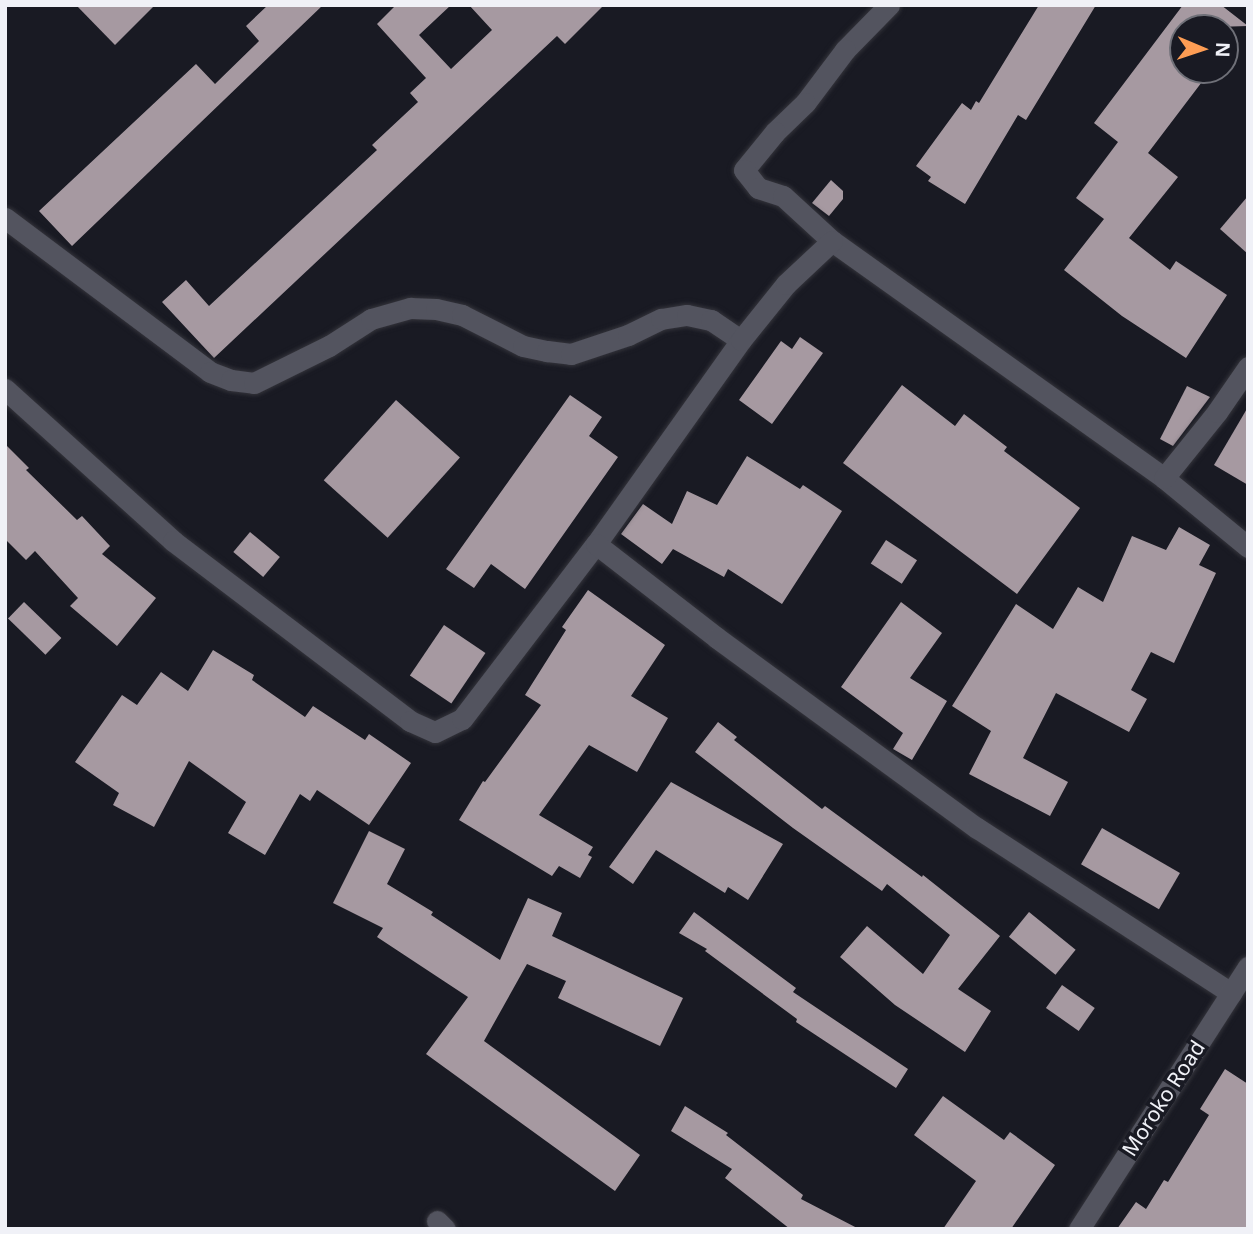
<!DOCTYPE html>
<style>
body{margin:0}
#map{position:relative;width:1253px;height:1234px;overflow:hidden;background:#191a23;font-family:"Noto Sans",sans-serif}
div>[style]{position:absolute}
.building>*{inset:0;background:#a699a1;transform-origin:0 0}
.roads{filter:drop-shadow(0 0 2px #34343b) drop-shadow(0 0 2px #34343b)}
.street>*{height:21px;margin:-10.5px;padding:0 10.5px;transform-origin:10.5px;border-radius:10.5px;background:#53545f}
.secondary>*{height:21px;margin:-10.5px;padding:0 10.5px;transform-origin:10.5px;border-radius:10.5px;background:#53545f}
span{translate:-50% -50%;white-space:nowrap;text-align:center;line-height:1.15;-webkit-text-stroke:7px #191a23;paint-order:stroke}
.street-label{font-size:21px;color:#f0f1f7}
.frame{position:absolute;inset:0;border:7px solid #f0f1f7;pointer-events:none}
.north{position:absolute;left:1169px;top:14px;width:70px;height:70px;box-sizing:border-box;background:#191a23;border:2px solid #6f7078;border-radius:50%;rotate:92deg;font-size:19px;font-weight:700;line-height:28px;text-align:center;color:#f0f1f7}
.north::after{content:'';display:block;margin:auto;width:24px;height:32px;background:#fd9d54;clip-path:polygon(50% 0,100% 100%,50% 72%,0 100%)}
</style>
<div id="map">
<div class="building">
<i style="clip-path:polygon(76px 5px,155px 5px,115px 45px)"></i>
<i style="clip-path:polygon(268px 5px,323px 5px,72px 246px,39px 211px,196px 64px,215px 84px,259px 41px,246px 26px)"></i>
<i style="clip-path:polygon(396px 5px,451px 5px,419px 35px,451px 69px,492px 30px,469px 5px,604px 5px,565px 44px,557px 36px,214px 358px,162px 302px,186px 280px,209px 306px,377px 150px,372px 145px,418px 102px,410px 93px,426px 78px,377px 24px)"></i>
<i style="clip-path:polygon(1039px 5px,1096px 5px,1026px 120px,1018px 115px,965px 204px,928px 181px,931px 177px,916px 166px,962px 103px,971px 110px,976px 101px,979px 103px)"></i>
<i style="clip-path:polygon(1183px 5px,1221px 5px,1248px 26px,1183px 28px,1183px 70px,1211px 70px,1148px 153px,1178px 177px,1129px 238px,1170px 270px,1176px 261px,1227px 295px,1186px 358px,1122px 316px,1064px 270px,1104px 219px,1076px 198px,1118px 142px,1094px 123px)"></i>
<i style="clip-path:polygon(831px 180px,843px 191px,843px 199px,829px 216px,812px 203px)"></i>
<i style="clip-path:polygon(1248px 196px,1248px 254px,1220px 229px)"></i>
<i style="clip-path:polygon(800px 337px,823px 353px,772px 424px,739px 400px,781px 341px,792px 349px)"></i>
<i style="clip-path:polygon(902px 385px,955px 426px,964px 414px,1007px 447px,1004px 451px,1080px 508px,1017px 594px,843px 463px)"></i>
<i style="clip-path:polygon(1187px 386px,1210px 397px,1173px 446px,1160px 439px)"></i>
<i style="clip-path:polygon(570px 395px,602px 417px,589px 436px,618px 457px,525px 589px,491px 564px,474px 588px,446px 569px)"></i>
<i style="left:396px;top:400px;width:86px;height:108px;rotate:42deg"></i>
<i style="clip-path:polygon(1248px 407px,1248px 485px,1214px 465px)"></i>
<i style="clip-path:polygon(5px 444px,29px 468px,26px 470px,77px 520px,82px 516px,110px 546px,102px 554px,156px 598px,117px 646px,70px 606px,78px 598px,35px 551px,26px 560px,5px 539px)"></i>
<i style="clip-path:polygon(747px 456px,800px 489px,803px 485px,842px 511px,782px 604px,728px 569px,724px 577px,673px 549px,662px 564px,621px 534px,643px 504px,672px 524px,687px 491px,717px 505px)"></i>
<i style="clip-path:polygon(1179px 527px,1210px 545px,1199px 565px,1216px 573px,1174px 663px,1151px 652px,1131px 690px,1147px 699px,1129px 732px,1056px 693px,1023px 758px,1068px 782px,1050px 816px,969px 774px,991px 731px,952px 706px,1016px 604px,1053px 629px,1078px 587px,1103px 602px,1132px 536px,1166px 550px)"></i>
<i style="left:250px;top:532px;width:39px;height:26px;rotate:40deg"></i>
<i style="left:886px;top:540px;width:37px;height:28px;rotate:33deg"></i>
<i style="clip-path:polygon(588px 590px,665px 645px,631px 696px,668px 718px,637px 772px,589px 745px,539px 815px,593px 847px,588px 855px,592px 857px,580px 878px,559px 866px,552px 876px,459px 820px,483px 781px,485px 782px,541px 705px,525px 695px,566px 630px,562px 627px)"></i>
<i style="left:24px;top:602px;width:52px;height:23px;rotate:44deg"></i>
<i style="clip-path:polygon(901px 602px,942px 633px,910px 678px,947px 701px,912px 760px,893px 749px,903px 733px,841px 687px)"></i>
<i style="left:444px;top:625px;width:50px;height:61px;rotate:34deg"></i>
<i style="clip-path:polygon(213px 650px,254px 675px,252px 680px,305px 717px,313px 706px,365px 740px,369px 734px,411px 763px,369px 825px,317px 790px,310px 801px,300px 794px,265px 855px,228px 833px,246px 802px,189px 761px,154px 827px,113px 805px,119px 793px,75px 762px,122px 695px,137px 705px,161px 672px,188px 691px)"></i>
<i style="clip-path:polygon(718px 722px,737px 737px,734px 740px,822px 809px,825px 806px,922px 877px,923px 875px,1000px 936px,958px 989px,991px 1011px,965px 1052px,895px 1005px,840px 957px,867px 926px,923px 974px,950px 935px,887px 884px,882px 891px,793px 828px,695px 752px)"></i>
<i style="clip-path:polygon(671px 782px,783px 844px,748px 900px,728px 887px,725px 893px,656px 850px,633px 884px,609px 867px)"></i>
<i style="left:1102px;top:828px;width:90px;height:42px;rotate:30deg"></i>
<i style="clip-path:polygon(369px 831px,405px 849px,387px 884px,433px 912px,431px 915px,500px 960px,528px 898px,562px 913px,552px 936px,683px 998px,660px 1046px,558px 998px,566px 981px,527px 964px,484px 1041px,640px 1155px,615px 1191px,426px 1054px,468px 997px,377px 937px,383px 928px,333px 903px)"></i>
<i style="clip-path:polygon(694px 912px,796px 988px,793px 992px,908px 1069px,896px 1088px,796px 1022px,797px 1019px,705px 951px,707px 949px,679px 933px)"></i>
<i style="left:1029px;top:912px;width:60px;height:32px;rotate:39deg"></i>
<i style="left:1062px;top:985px;width:40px;height:28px;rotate:35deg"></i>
<i style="clip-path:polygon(1225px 1069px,1248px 1084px,1248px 1229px,1117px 1229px,1136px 1202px,1146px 1209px,1164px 1180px,1168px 1182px,1209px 1115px,1200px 1109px)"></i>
<i style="clip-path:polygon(943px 1096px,1004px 1140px,1010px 1132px,1055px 1165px,1011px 1229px,943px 1229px,976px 1181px,914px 1135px)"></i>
<i style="clip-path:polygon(685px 1106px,728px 1133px,726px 1135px,803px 1195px,801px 1199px,859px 1229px,790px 1229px,725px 1178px,732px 1169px,671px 1131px)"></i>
</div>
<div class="roads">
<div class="street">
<i style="left:889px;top:5px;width:63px;rotate:134.4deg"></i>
<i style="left:845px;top:50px;width:66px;rotate:127deg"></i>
<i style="left:805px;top:103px;width:42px;rotate:136deg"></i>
<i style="left:775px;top:132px;width:49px;rotate:129.2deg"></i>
<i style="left:744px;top:170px;width:23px;rotate:52deg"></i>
<i style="left:758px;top:188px;width:26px;rotate:18deg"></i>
<i style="left:783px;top:196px;width:67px;rotate:42.6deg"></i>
<i style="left:832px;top:241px;width:408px;rotate:35.5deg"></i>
<i style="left:1164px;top:478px;width:109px;rotate:39.4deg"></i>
<i style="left:5px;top:218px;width:256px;rotate:36.9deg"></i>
<i style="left:210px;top:372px;width:22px;rotate:21deg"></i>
<i style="left:231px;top:380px;width:23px;rotate:7deg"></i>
<i style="left:254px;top:383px;width:84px;rotate:-26.3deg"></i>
<i style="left:329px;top:346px;width:50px;rotate:-32.7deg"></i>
<i style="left:371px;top:319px;width:41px;rotate:-15.8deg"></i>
<i style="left:410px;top:308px;width:26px;rotate:2deg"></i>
<i style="left:436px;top:309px;width:27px;rotate:13deg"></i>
<i style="left:462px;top:315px;width:68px;rotate:26.9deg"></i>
<i style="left:523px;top:346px;width:25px;rotate:12deg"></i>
<i style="left:547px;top:351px;width:24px;rotate:7deg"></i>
<i style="left:571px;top:354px;width:60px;rotate:-18.4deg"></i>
<i style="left:628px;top:335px;width:37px;rotate:-26deg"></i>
<i style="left:661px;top:319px;width:26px;rotate:-9deg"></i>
<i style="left:687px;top:315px;width:25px;rotate:12deg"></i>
<i style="left:711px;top:320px;width:36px;rotate:34deg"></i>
<i style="left:5px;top:389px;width:227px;rotate:42.1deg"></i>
<i style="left:173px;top:541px;width:298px;rotate:37.2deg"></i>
<i style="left:410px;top:721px;width:27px;rotate:24deg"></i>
<i style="left:435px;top:732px;width:30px;rotate:-26deg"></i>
<i style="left:462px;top:719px;width:220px;rotate:-52.6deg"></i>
<i style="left:596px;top:544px;width:250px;rotate:-54.6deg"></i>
<i style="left:741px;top:340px;width:72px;rotate:-51.2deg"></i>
<i style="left:786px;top:284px;width:63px;rotate:-43.1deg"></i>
<i style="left:1164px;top:478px;width:85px;rotate:-51.2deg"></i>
<i style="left:1217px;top:412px;width:55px;rotate:-55.4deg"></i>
<i style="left:596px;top:544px;width:153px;rotate:37.8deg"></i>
<i style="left:717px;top:638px;width:322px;rotate:36.2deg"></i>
<i style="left:977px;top:828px;width:303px;rotate:33deg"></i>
<i style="left:437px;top:1221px;width:11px;rotate:45deg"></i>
</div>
<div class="secondary">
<i style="left:1079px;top:1229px;width:312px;rotate:-57.2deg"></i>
</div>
</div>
<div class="street-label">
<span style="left:1163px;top:1098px;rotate:-57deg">Moroko Road</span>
</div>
<div class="frame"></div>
<div class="north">N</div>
</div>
